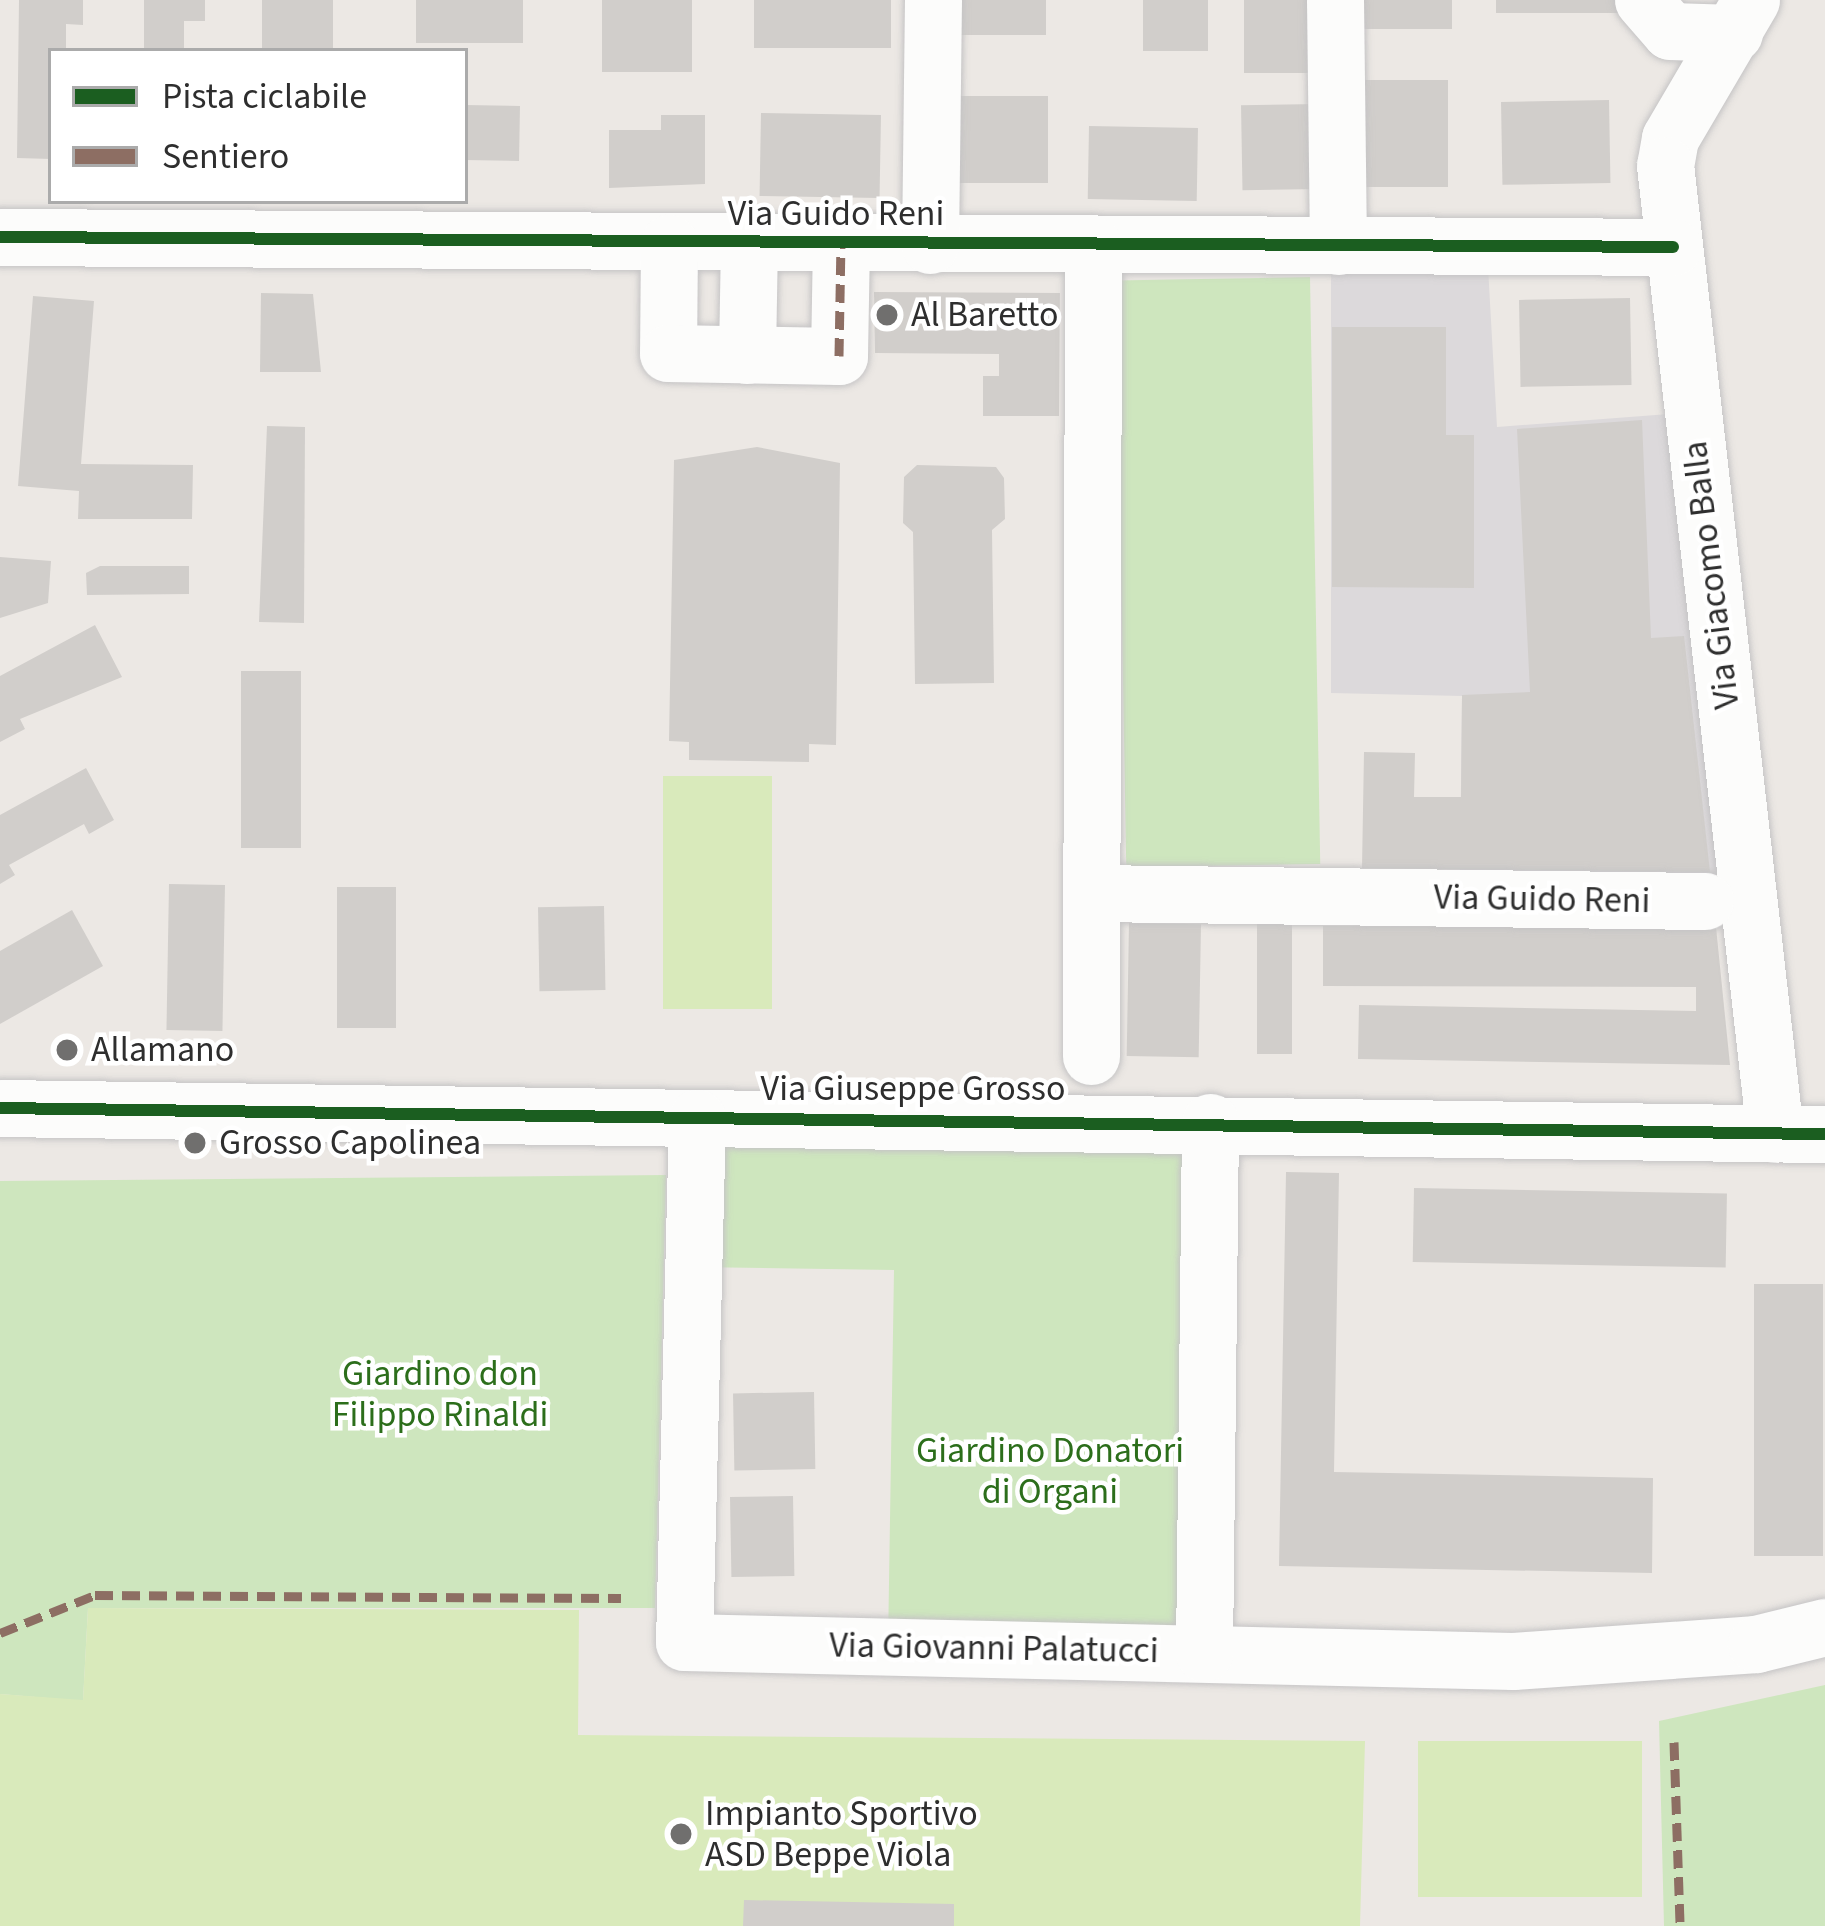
<!DOCTYPE html>
<style>
body{margin:0}
#map{position:relative;width:1825px;height:1926px;overflow:hidden;background:#ece8e4;font-family:"Source Sans 3",sans-serif}
div>[style]{position:absolute}
.industrial>*{inset:0;background:#dcd9db}
.green>*{inset:0;background:#cee6be;transform-origin:0 0}
.pitch>*{inset:0;background:#d9eabb;transform-origin:0 0}
.building>*{inset:0;background:#d1cecb;transform-origin:0 0}
.roads{filter:drop-shadow(0 0 3px #c5c4c5) drop-shadow(0 0 3px #c5c4c5)}
.minor>*{height:57px;margin:-28.5px;padding:0 28.5px;transform-origin:28.5px;border-radius:28.5px;background:#fcfcfb}
.quiet>*{height:9px;margin-top:-4.5px;transform-origin:0;background:repeating-linear-gradient(90deg,#8d6e63 0 18px,transparent 0 27px)}
.cycleway>*{height:12px;margin:-6px;padding:0 6px;transform-origin:6px;border-radius:6px;background:#1b5e20}
.dots>*{width:33px;height:33px;translate:-50% -50%;box-sizing:border-box;border:6px solid #fff;border-radius:50%}
span{translate:-50% -50%;white-space:nowrap;text-align:center;line-height:1.15;-webkit-text-stroke:9px #fff;paint-order:stroke}
.street-label{font-size:36px;color:#2e2e2e}
.poi-label{font-size:36px;color:#2e2e2e}
.left{translate:0 -50%;text-align:left}
.park-label{font-size:36px;color:#2c6e1b}
.legend{position:absolute;left:48px;top:48px;width:420px;height:156px;box-sizing:border-box;background:#fff;border:3px solid #ababab;margin:0;padding:15px 21px;list-style:none;font-size:36px;color:#2e2e2e}
.legend li{display:flex;align-items:center;gap:24px;height:60px}
.legend b{width:60px;border:3px solid #ababab}
</style>
<div id="map">
<div class="industrial">
<i style="clip-path:polygon(1488px 267px,1497px 427px,1669px 414px,1720px 874px,1460px 870px,1462px 696px,1331px 693px,1331px 268px)"></i>
</div>
<div class="green">
<i style="left:1310px;top:277px;width:587px;height:194px;rotate:89deg"></i>
<i style="clip-path:polygon(697px 1118px,1210px 1121px,1203px 1652px,888px 1645px,894px 1270px,693px 1267px)"></i>
<i style="clip-path:polygon(666px 1175px,655px 1608px,88px 1608px,83px 1701px,0 1694px,0 1181px)"></i>
<i style="clip-path:polygon(1825px 1685px,1825px 1926px,1664px 1926px,1659px 1721px)"></i>
</div>
<div class="pitch">
<i style="left:663px;top:776px;width:109px;height:233px"></i>
<i style="clip-path:polygon(88px 1608px,579px 1610px,578px 1735px,1365px 1741px,1360px 1926px,0 1926px,0 1694px,83px 1700px)"></i>
<i style="left:1418px;top:1741px;width:224px;height:156px"></i>
</div>
<div class="building">
<i style="clip-path:polygon(19px 0,83px 0,83px 25px,66px 24px,66px 51px,51px 51px,51px 159px,17px 158px)"></i>
<i style="clip-path:polygon(144px 0,205px 0,205px 21px,184px 21px,184px 51px,144px 51px)"></i>
<i style="left:262px;top:0;width:71px;height:51px"></i>
<i style="left:416px;top:0;width:107px;height:43px"></i>
<i style="left:602px;top:0;width:90px;height:72px"></i>
<i style="left:754px;top:0;width:137px;height:48px"></i>
<i style="left:956px;top:0;width:90px;height:35px"></i>
<i style="left:1143px;top:0;width:65px;height:51px"></i>
<i style="left:1244px;top:0;width:73px;height:73px"></i>
<i style="left:1362px;top:0;width:90px;height:29px"></i>
<i style="left:1496px;top:0;width:123px;height:13px"></i>
<i style="left:1448px;top:80px;width:107px;height:89px;rotate:90deg"></i>
<i style="left:957px;top:96px;width:91px;height:87px"></i>
<i style="left:1609px;top:100px;width:83px;height:108px;rotate:89deg"></i>
<i style="left:1318px;top:104px;width:85px;height:77px;rotate:89deg"></i>
<i style="left:465px;top:105px;width:55px;height:55px;rotate:1deg"></i>
<i style="left:761px;top:113px;width:120px;height:83px;rotate:1deg"></i>
<i style="clip-path:polygon(661px 115px,705px 115px,705px 184px,609px 188px,609px 130px,661px 130px)"></i>
<i style="left:1089px;top:126px;width:109px;height:73px;rotate:1deg"></i>
<i style="clip-path:polygon(874px 292px,1060px 293px,1059px 416px,983px 416px,983px 376px,999px 376px,999px 354px,875px 353px)"></i>
<i style="clip-path:polygon(261px 293px,313px 294px,321px 372px,260px 372px)"></i>
<i style="clip-path:polygon(33px 296px,94px 301px,81px 464px,193px 465px,192px 519px,78px 519px,79px 491px,18px 486px)"></i>
<i style="left:1630px;top:298px;width:87px;height:111px;rotate:89deg"></i>
<i style="clip-path:polygon(1332px 327px,1446px 327px,1446px 435px,1474px 435px,1474px 588px,1332px 587px)"></i>
<i style="clip-path:polygon(1642px 420px,1651px 638px,1684px 636px,1710px 872px,1362px 868px,1364px 752px,1415px 753px,1414px 797px,1461px 797px,1462px 695px,1530px 692px,1517px 429px)"></i>
<i style="clip-path:polygon(267px 426px,305px 427px,304px 623px,259px 622px)"></i>
<i style="clip-path:polygon(757px 447px,840px 463px,836px 745px,809px 744px,809px 762px,689px 760px,689px 742px,669px 741px,674px 460px)"></i>
<i style="clip-path:polygon(917px 465px,996px 467px,1004px 478px,1005px 519px,992px 530px,994px 683px,915px 684px,913px 532px,903px 523px,904px 477px)"></i>
<i style="clip-path:polygon(0 557px,51px 561px,48px 603px,0 618px)"></i>
<i style="clip-path:polygon(100px 566px,189px 566px,189px 594px,87px 595px,86px 573px)"></i>
<i style="clip-path:polygon(95px 625px,122px 677px,20px 719px,25px 729px,0 742px,0 676px)"></i>
<i style="left:241px;top:671px;width:60px;height:177px"></i>
<i style="clip-path:polygon(86px 768px,114px 820px,89px 834px,84px 824px,9px 865px,15px 875px,0 884px,0 815px)"></i>
<i style="left:169px;top:884px;width:56px;height:146px;rotate:1deg"></i>
<i style="left:337px;top:887px;width:59px;height:141px"></i>
<i style="left:604px;top:906px;width:84px;height:66px;rotate:89deg"></i>
<i style="clip-path:polygon(72px 910px,103px 966px,0 1024px,0 951px)"></i>
<i style="left:1257px;top:919px;width:35px;height:135px"></i>
<i style="left:1129px;top:923px;width:72px;height:133px;rotate:1deg"></i>
<i style="clip-path:polygon(1323px 926px,1716px 927px,1730px 1065px,1358px 1059px,1359px 1005px,1696px 1011px,1696px 987px,1323px 986px)"></i>
<i style="clip-path:polygon(1286px 1172px,1339px 1173px,1334px 1472px,1653px 1478px,1652px 1573px,1279px 1566px)"></i>
<i style="left:1414px;top:1188px;width:313px;height:74px;rotate:1deg"></i>
<i style="left:1754px;top:1284px;width:69px;height:272px"></i>
<i style="left:814px;top:1392px;width:77px;height:81px;rotate:89deg"></i>
<i style="left:793px;top:1496px;width:80px;height:63px;rotate:89deg"></i>
<i style="clip-path:polygon(744px 1900px,954px 1904px,954px 1926px,743px 1926px)"></i>
</div>
<div class="roads">
<div class="minor">
<i style="left:1335px;top:0;width:246px;rotate:89.3deg"></i>
<i style="left:1643px;top:0;width:41px;rotate:48.9deg"></i>
<i style="left:1670px;top:31px;width:64px;rotate:1.8deg"></i>
<i style="left:1751px;top:0;width:160px;rotate:120.4deg"></i>
<i style="left:1670px;top:138px;width:27px;rotate:100deg"></i>
<i style="left:1665px;top:165px;width:975px;rotate:83.52deg"></i>
<i style="left:0;top:237px;width:1673px;rotate:0.34deg"></i>
<i style="left:669px;top:243px;width:110px;rotate:90.5deg"></i>
<i style="left:668px;top:353px;width:171px;rotate:1deg"></i>
<i style="left:839px;top:356px;width:112px;rotate:-89deg"></i>
<i style="left:930px;top:245px;width:245px;rotate:-89.3deg"></i>
<i style="left:747px;top:355px;width:112px;rotate:-89deg"></i>
<i style="left:1092px;top:893px;width:613px;rotate:0.75deg"></i>
<i style="left:1091px;top:1056px;width:811px;rotate:-89.86deg"></i>
<i style="left:0;top:1108px;width:1825px;rotate:0.82deg"></i>
<i style="left:697px;top:1118px;width:524px;rotate:91.42deg"></i>
<i style="left:684px;top:1642px;width:829px;rotate:1.31deg"></i>
<i style="left:1513px;top:1661px;width:244px;rotate:-4deg"></i>
<i style="left:1756px;top:1644px;width:71px;rotate:-13.8deg"></i>
<i style="left:1204px;top:1653px;width:531px;rotate:-89.35deg"></i>
</div>
</div>
<div class="quiet">
<i style="left:839px;top:356px;width:112px;rotate:-89deg"></i>
<i style="left:0;top:1633px;width:102px;rotate:-21.8deg"></i>
<i style="left:95px;top:1595px;width:526px;rotate:0.33deg"></i>
<i style="left:1674px;top:1742px;width:184px;rotate:88.1deg"></i>
</div>
<div class="cycleway">
<i style="left:0;top:237px;width:1673px;rotate:0.34deg"></i>
<i style="left:0;top:1108px;width:1825px;rotate:0.82deg"></i>
</div>
<div class="dots">
<i style="left:887px;top:315px;background:#706f6e"></i>
<i style="left:67px;top:1050px;background:#706f6e"></i>
<i style="left:195px;top:1143px;background:#706f6e"></i>
<i style="left:681px;top:1834px;background:#706f6e"></i>
</div>
<div class="street-label">
<span style="left:836px;top:214px">Via Guido Reni</span>
<span style="left:1711px;top:575px;rotate:-97deg">Via Giacomo Balla</span>
<span style="left:1542px;top:899px;rotate:1deg">Via Guido Reni</span>
<span style="left:913px;top:1089px">Via Giuseppe Grosso</span>
<span style="left:994px;top:1648px;rotate:1deg">Via Giovanni Palatucci</span>
</div>
<div class="poi-label">
<span class="left" style="left:911px;top:315px">Al Baretto</span>
<span class="left" style="left:91px;top:1050px">Allamano</span>
<span class="left" style="left:219px;top:1143px">Grosso Capolinea</span>
<span class="left" style="left:705px;top:1834px">Impianto Sportivo<br>ASD Beppe Viola</span>
</div>
<div class="park-label">
<span style="left:440px;top:1394px">Giardino don<br>Filippo Rinaldi</span>
<span style="left:1050px;top:1471px">Giardino Donatori<br>di Organi</span>
</div>
<ul class="legend">
<li><b style="height:15px;background:#1b5e20"></b>Pista ciclabile</li>
<li><b style="height:15px;background:#8d6e63"></b>Sentiero</li>
</ul>
</div>
